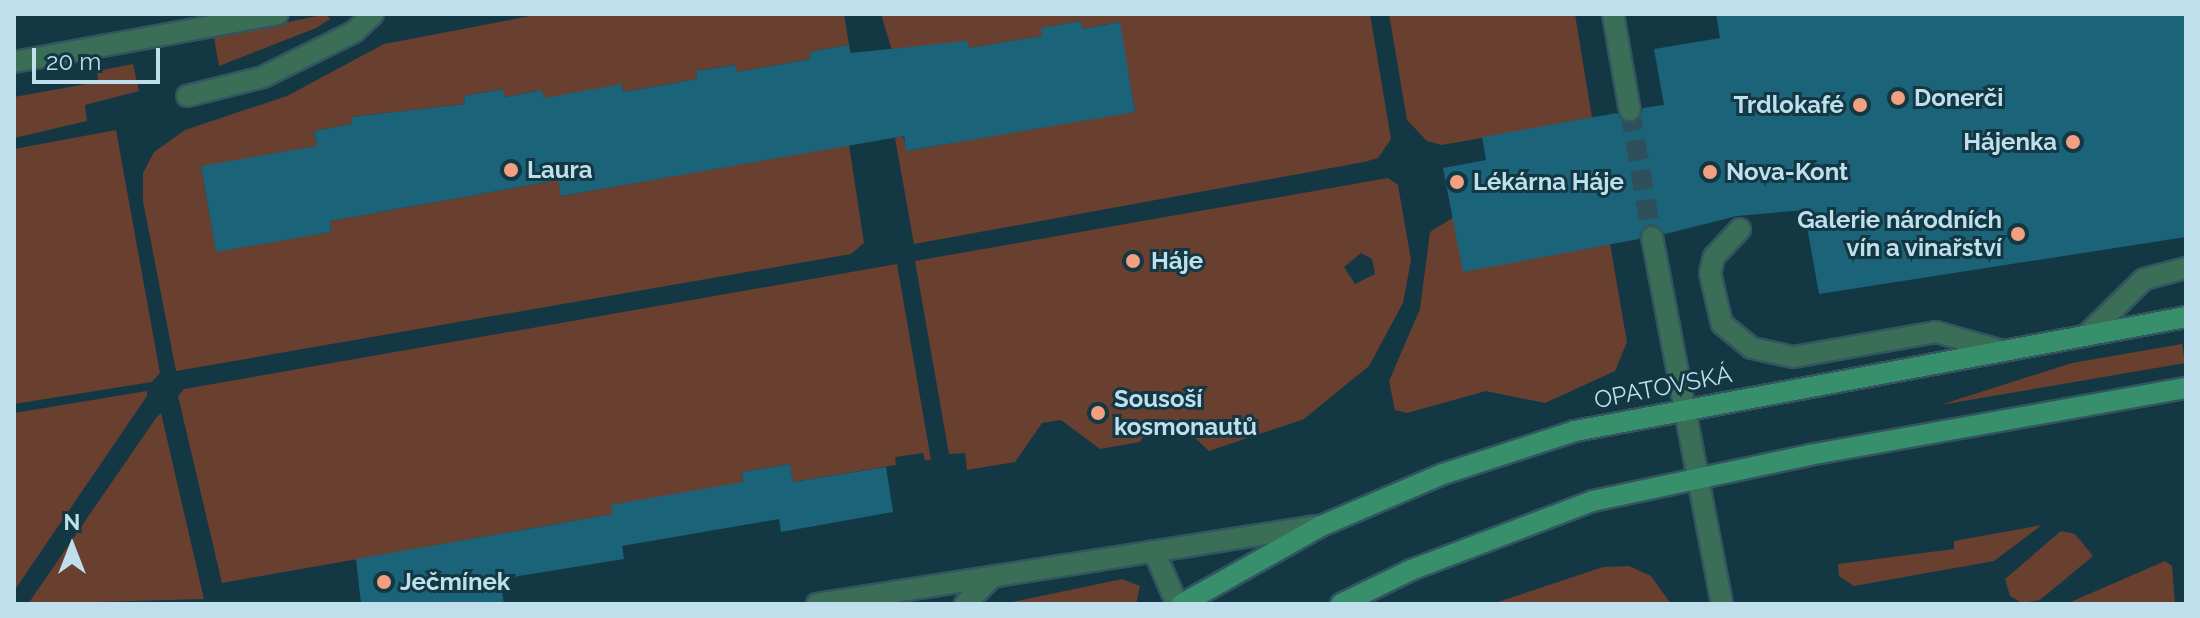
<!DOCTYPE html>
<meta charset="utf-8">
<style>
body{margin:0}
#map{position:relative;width:2200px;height:618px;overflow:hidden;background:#133743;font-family:Raleway,sans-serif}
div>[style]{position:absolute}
.green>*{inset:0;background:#694030}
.building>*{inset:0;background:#1b6379}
.street-tunnel>*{height:20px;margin-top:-10px;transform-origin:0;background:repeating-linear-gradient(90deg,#2d505c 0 20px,transparent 0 30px)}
.roads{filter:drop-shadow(2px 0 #325561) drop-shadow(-2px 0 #325561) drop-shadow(0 2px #325561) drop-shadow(0 -2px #325561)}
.lane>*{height:20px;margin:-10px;padding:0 10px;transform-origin:10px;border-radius:10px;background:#3b6e57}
.street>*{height:20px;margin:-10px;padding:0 10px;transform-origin:10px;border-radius:10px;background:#3b6e57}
.secondary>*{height:20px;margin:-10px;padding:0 10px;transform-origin:10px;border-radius:10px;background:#388f6b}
.dots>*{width:22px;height:22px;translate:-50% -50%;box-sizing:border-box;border:4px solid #133743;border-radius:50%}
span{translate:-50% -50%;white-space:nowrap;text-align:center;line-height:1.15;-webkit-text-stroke:6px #133743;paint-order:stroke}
.poi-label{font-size:24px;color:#bfdfec;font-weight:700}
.left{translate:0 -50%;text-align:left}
.right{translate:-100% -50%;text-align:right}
.street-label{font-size:24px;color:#bfdfec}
.frame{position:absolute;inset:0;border:16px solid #bfdfec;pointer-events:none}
.north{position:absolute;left:32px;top:506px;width:80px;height:80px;-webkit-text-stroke:6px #133743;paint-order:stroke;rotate:0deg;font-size:22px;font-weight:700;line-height:32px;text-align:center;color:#bfdfec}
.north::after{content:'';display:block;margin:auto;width:28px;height:36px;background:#bfdfec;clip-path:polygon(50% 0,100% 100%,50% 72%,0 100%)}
.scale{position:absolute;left:32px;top:48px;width:128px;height:36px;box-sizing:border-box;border:4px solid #bfdfec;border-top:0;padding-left:10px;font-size:24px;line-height:28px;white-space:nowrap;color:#bfdfec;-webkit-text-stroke:6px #133743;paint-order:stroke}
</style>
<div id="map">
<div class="green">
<div style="clip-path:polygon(326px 14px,330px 19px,316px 28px,219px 66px,214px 38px)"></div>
<div style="clip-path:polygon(541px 14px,844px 14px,849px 45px,810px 52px,811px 59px,737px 72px,735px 65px,696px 71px,697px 79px,623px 92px,622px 85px,545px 106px,542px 90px,504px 97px,502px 89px,464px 96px,465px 104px,351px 117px,352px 124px,314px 131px,317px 146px,201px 167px,216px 251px,331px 232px,330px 221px,558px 180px,562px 196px,849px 145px,864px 243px,851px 254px,176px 371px,143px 201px,143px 173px,154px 152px,185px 130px,287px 96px,384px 44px)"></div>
<div style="clip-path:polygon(881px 14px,1370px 14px,1391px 139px,1378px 158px,1364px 162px,914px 244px,895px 138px,903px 136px,907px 151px,1135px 111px,1119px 22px,1082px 29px,1080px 21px,1042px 28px,1042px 36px,969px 48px,967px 41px,894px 57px)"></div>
<div style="clip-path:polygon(1389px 14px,1575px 14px,1592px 118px,1442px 145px,1427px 141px,1407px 120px)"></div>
<div style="clip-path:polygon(133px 64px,139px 91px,85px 105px,87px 121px,14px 138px,14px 97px,98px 82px,97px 71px)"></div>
<div style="clip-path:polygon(116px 130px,160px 373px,152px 382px,14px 404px,14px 149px)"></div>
<div style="clip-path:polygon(evenodd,1388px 178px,1398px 185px,1411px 260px,1403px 303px,1369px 366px,1304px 419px,1209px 451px,1176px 420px,1150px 425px,1140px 442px,1100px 449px,1061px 420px,1042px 423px,1015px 462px,967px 470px,965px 453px,949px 454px,915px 261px,1388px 178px,1361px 253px,1372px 259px,1375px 274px,1355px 284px,1344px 267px,1361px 253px)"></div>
<div style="clip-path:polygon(1454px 217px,1463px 271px,1610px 244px,1627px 342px,1615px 371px,1545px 403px,1486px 391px,1407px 413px,1395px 410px,1389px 381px,1420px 309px,1430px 232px)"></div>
<div style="clip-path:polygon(897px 264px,931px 460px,925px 460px,923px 453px,895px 457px,896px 465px,793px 482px,790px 464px,742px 472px,743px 482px,613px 514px,222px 583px,178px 396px,184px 389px)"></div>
<div style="clip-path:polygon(2182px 344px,2185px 363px,1940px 405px,2072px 363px)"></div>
<div style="clip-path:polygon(147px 391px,147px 396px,14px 591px,14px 413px)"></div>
<div style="clip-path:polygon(161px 413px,204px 599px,28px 604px,156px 418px)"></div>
<div style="clip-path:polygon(2042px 525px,1994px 561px,1854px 586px,1839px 576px,1838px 564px,1954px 549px,1954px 541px)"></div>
<div style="clip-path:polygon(2061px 531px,2075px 534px,2093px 556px,2040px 600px,2022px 603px,2010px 596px,2005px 579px)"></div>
<div style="clip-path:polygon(2165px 561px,2172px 566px,2175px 604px,2066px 604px)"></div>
<div style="clip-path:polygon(1629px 566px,1651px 576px,1671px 604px,1492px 604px,1603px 567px)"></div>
<div style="clip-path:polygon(1122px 579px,1140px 586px,1136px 604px,1003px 604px)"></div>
</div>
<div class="building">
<div style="clip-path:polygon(1716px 14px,2186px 14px,2186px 237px,1819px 294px,1804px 210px,1737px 216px,1665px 234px,1650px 224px,1639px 239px,1463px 272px,1443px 168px,1486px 160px,1482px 137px,1617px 113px,1625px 123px,1638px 121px,1643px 108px,1664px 105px,1654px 49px,1720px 38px)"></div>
<div style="clip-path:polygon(1081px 21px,1082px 29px,1120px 22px,1135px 112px,906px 151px,904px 136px,561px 196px,558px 180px,330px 221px,331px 232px,216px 252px,201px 166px,317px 146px,314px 131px,352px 124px,351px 117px,465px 104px,464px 96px,503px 89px,504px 97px,542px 90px,544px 98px,622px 84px,623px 92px,697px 79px,696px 71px,736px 65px,737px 72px,811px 59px,809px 52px,849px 45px,851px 53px,967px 41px,969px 48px,1042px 36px,1041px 28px)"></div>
<div style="clip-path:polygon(790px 464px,793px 482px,886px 467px,893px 512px,781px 532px,779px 519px,622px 546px,624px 559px,500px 579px,504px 604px,361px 604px,356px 559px,613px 514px,611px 505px,743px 482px,742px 472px)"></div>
</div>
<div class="street-tunnel">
<div style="left:1630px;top:111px;width:128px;rotate:80.1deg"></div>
</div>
<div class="roads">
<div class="lane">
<div style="left:14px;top:62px;width:268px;rotate:-10.3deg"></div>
<div style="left:1740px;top:229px;width:38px;rotate:133deg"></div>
<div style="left:1714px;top:257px;width:16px;rotate:104deg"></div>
<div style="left:1710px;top:273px;width:52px;rotate:76.8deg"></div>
<div style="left:1722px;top:324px;width:38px;rotate:39deg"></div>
<div style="left:1752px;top:348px;width:42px;rotate:12.4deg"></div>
<div style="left:1793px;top:357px;width:145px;rotate:-9.9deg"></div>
<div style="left:1936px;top:332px;width:66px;rotate:15.9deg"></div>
<div style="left:2088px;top:334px;width:78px;rotate:-44.5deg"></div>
<div style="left:2144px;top:279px;width:43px;rotate:-14.7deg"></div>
<div style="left:1154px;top:551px;width:58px;rotate:66.5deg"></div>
<div style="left:817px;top:604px;width:506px;rotate:-8.87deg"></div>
<div style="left:965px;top:604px;width:37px;rotate:-45deg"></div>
</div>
<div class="street">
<div style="left:1613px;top:14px;width:98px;rotate:80.1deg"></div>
<div style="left:187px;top:96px;width:78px;rotate:-14deg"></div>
<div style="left:263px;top:77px;width:102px;rotate:-26.3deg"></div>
<div style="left:354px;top:32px;width:26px;rotate:-43deg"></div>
<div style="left:1652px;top:237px;width:374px;rotate:79.2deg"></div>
</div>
<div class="secondary">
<div style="left:1182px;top:604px;width:159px;rotate:-29.3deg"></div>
<div style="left:1321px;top:526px;width:133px;rotate:-23.1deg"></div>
<div style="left:1443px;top:474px;width:139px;rotate:-18deg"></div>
<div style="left:1575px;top:431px;width:622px;rotate:-10.57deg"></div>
<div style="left:1341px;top:604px;width:78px;rotate:-25.9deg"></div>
<div style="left:1411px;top:570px;width:195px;rotate:-20.8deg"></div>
<div style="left:1593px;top:501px;width:221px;rotate:-12deg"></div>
<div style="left:1809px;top:455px;width:383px;rotate:-10.1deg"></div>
</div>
</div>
<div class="dots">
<div style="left:1898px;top:98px;background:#f2a07f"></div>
<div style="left:1860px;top:105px;background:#f2a07f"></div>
<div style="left:2073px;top:142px;background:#f2a07f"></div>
<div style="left:511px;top:170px;background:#f2a07f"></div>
<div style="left:1710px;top:172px;background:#f2a07f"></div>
<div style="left:1457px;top:182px;background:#f2a07f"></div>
<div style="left:2018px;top:234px;background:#f2a07f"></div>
<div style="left:1133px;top:261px;background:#f2a07f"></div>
<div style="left:1098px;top:413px;background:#f2a07f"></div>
<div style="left:384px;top:582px;background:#f2a07f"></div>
</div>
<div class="poi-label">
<span class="left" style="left:1914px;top:98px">Donerči</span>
<span class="right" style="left:1844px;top:105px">Trdlokafé</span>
<span class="right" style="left:2057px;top:142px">Hájenka</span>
<span class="left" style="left:527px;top:170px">Laura</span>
<span class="left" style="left:1726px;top:172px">Nova-Kont</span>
<span class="left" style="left:1473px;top:182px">Lékárna Háje</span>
<span class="right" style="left:2002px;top:234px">Galerie národních<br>vín a vinařství</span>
<span class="left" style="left:1151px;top:261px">Háje</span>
<span class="left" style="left:1114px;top:413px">Sousoší<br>kosmonautů</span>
<span class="left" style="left:400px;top:582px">Ječmínek</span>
</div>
<div class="street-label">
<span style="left:1663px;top:387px;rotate:-11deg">OPATOVSKÁ</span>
</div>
<div class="frame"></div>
<div class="north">N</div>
<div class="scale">20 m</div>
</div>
